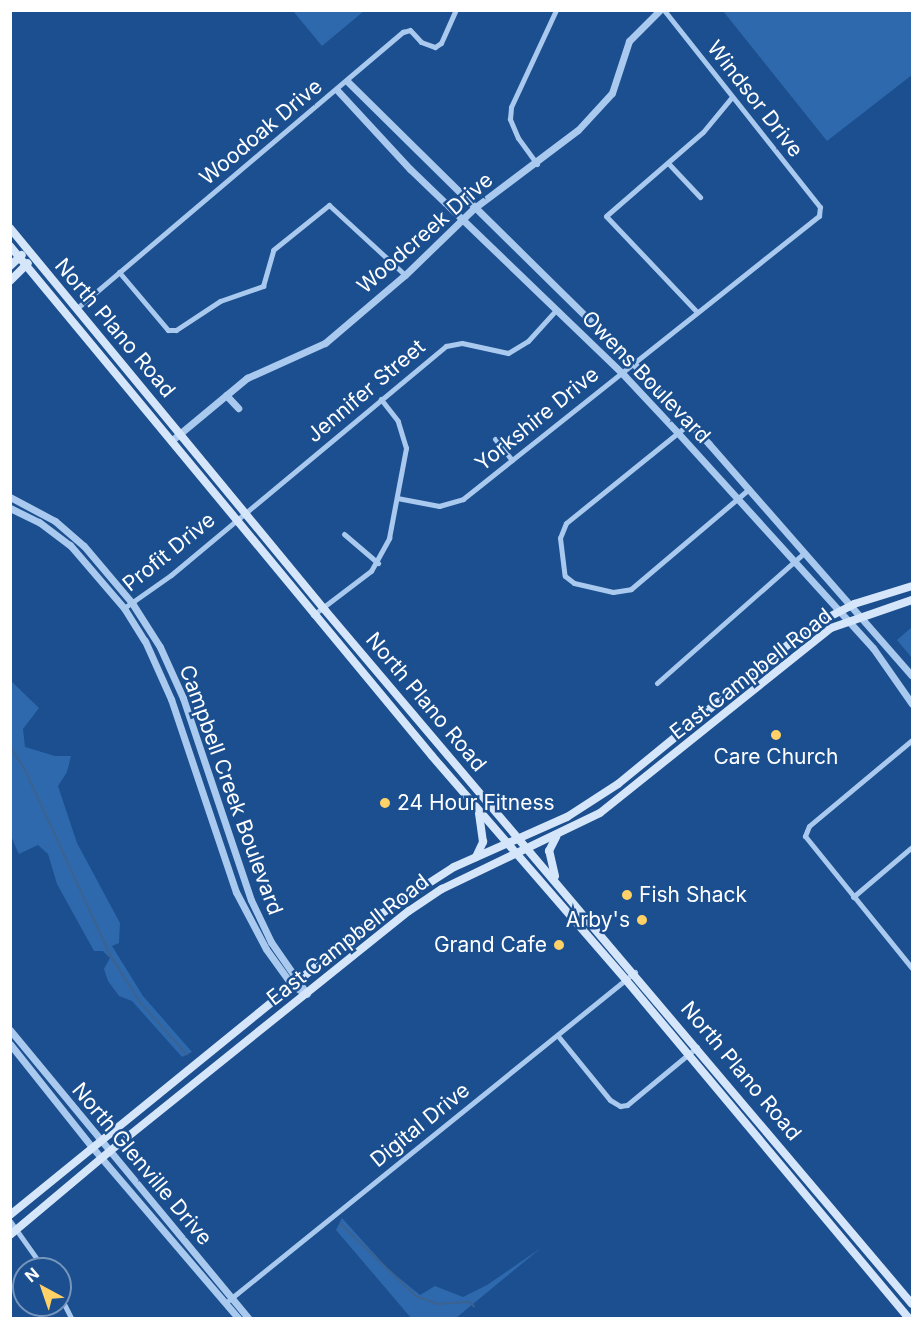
<!DOCTYPE html>
<style>
body{margin:0}
#map{position:relative;width:923px;height:1329px;overflow:hidden;background:#1b4f8f;font-family:Inter,sans-serif}
div>[style]{position:absolute}
.green>*{inset:0;background:#2e69ad}
.stream>*{height:1.5px;margin:-0.75px;padding:0 0.75px;transform-origin:0.75px;border-radius:0.75px;background:#3c6290}
.minor>*{height:5px;margin:-2.5px;padding:0 2.5px;transform-origin:2.5px;border-radius:2.5px;background:#a9c9ee}
.tertiary>*{height:7px;margin:-3.5px;padding:0 3.5px;transform-origin:3.5px;border-radius:3.5px;background:#a9c9ee}
.secondary>*{height:8px;margin:-4px;padding:0 4px;transform-origin:4px;border-radius:4px;background:#d6e6fa}
.dots>*{width:16px;height:16px;translate:-50% -50%;box-sizing:border-box;border:3px solid #1b4f8f;border-radius:50%}
span{translate:-50% -50%;white-space:nowrap;text-align:center;line-height:1.15;-webkit-text-stroke:5px #1b4f8f;paint-order:stroke}
.street-label{font-size:21px;color:#fff}
.poi-label{font-size:21px;color:#fff}
.left{translate:0 -50%;text-align:left}
.right{translate:-100% -50%;text-align:right}
.frame{position:absolute;inset:0;border:12px solid #fff;pointer-events:none}
.north{position:absolute;left:12px;top:1257px;width:60px;height:60px;box-sizing:border-box;background:#1b4f8f;border:2px solid #7695bc;border-radius:50%;rotate:320deg;font-size:16px;font-weight:700;line-height:24px;text-align:center;color:#fff}
.north::after{content:'';display:block;margin:auto;width:21px;height:27px;background:#ffd166;clip-path:polygon(50% 0,100% 100%,50% 72%,0 100%)}
</style>
<div id="map">
<div class="green">
<div style="clip-path:polygon(293px 11px,364px 11px,322px 46px)"></div>
<div style="clip-path:polygon(723px 11px,912px 11px,912px 75px,827px 141px)"></div>
<div style="clip-path:polygon(912px 627px,912px 658px,897px 640px)"></div>
<div style="clip-path:polygon(11px 681px,39px 708px,23px 729px,25px 747px,55px 756px,71px 756px,67px 772px,58px 786px,77px 843px,120px 923px,119px 943px,112px 946px,143px 996px,192px 1052px,182px 1057px,132px 1001px,119px 996px,108px 981px,104px 969px,110px 958px,103px 951px,94px 951px,57px 884px,48px 854px,38px 845px,19px 854px,16px 848px,10px 833px)"></div>
<div style="clip-path:polygon(342px 1218px,388px 1269px,420px 1295px,435px 1286px,463px 1297px,487px 1285px,541px 1248px,456px 1318px,411px 1318px,336px 1230px)"></div>
</div>
<div class="stream">
<div style="left:10px;top:746px;width:27px;rotate:57deg"></div>
<div style="left:25px;top:769px;width:206px;rotate:65.3deg"></div>
<div style="left:111px;top:956px;width:56px;rotate:57.4deg"></div>
<div style="left:141px;top:1003px;width:69px;rotate:48deg"></div>
<div style="left:341px;top:1224px;width:104px;rotate:43.8deg"></div>
<div style="left:416px;top:1296px;width:23px;rotate:20deg"></div>
<div style="left:438px;top:1304px;width:32px;rotate:-4deg"></div>
<div style="left:470px;top:1302px;width:6px;rotate:45deg"></div>
</div>
<div class="minor">
<div style="left:668px;top:163px;width:47px;rotate:46.7deg"></div>
<div style="left:537px;top:164px;width:32px;rotate:-126deg"></div>
<div style="left:518px;top:138px;width:21px;rotate:-113deg"></div>
<div style="left:510px;top:119px;width:12px;rotate:-85deg"></div>
<div style="left:511px;top:107px;width:107px;rotate:-65.1deg"></div>
<div style="left:119px;top:272px;width:76px;rotate:49.8deg"></div>
<div style="left:168px;top:330px;width:8px"></div>
<div style="left:176px;top:330px;width:53px;rotate:-33.4deg"></div>
<div style="left:220px;top:301px;width:46px;rotate:-19.2deg"></div>
<div style="left:263px;top:286px;width:37px;rotate:-74deg"></div>
<div style="left:273px;top:250px;width:72px;rotate:-38.8deg"></div>
<div style="left:329px;top:205px;width:103px;rotate:42.6deg"></div>
<div style="left:76px;top:309px;width:429px;rotate:-40.3deg"></div>
<div style="left:403px;top:32px;width:7px;rotate:-16deg"></div>
<div style="left:410px;top:30px;width:16px;rotate:47deg"></div>
<div style="left:421px;top:42px;width:15px;rotate:20deg"></div>
<div style="left:435px;top:47px;width:7px;rotate:-34deg"></div>
<div style="left:441px;top:43px;width:36px;rotate:-66deg"></div>
<div style="left:697px;top:312px;width:132px;rotate:-133.5deg"></div>
<div style="left:606px;top:216px;width:128px;rotate:-40.9deg"></div>
<div style="left:703px;top:132px;width:44px;rotate:-50.5deg"></div>
<div style="left:690px;top:423px;width:159px;rotate:141.1deg"></div>
<div style="left:566px;top:523px;width:16px;rotate:112deg"></div>
<div style="left:560px;top:538px;width:38px;rotate:83deg"></div>
<div style="left:565px;top:576px;width:11px;rotate:38deg"></div>
<div style="left:574px;top:583px;width:40px;rotate:13deg"></div>
<div style="left:613px;top:592px;width:18px;rotate:-9deg"></div>
<div style="left:631px;top:589px;width:155px;rotate:-40.3deg"></div>
<div style="left:495px;top:439px;width:27px;rotate:51deg"></div>
<div style="left:397px;top:498px;width:43px;rotate:10.8deg"></div>
<div style="left:439px;top:506px;width:25px;rotate:-16deg"></div>
<div style="left:463px;top:499px;width:455px;rotate:-38.5deg"></div>
<div style="left:819px;top:216px;width:9px;rotate:-84deg"></div>
<div style="left:820px;top:207px;width:251px;rotate:-128.4deg"></div>
<div style="left:344px;top:534px;width:45px;rotate:40.5deg"></div>
<div style="left:124px;top:608px;width:57px;rotate:-35.1deg"></div>
<div style="left:171px;top:575px;width:358px;rotate:-39.8deg"></div>
<div style="left:446px;top:346px;width:16px;rotate:-11deg"></div>
<div style="left:462px;top:343px;width:47px;rotate:12.3deg"></div>
<div style="left:508px;top:353px;width:23px;rotate:-31deg"></div>
<div style="left:528px;top:341px;width:42px;rotate:-47.9deg"></div>
<div style="left:313px;top:615px;width:73px;rotate:-37.2deg"></div>
<div style="left:371px;top:571px;width:38px;rotate:-61deg"></div>
<div style="left:389px;top:538px;width:92px;rotate:-79.3deg"></div>
<div style="left:406px;top:448px;width:28px;rotate:-107deg"></div>
<div style="left:398px;top:421px;width:28px;rotate:-128deg"></div>
<div style="left:657px;top:683px;width:196px;rotate:-41.5deg"></div>
<div style="left:912px;top:740px;width:134px;rotate:140.1deg"></div>
<div style="left:809px;top:826px;width:11px;rotate:112deg"></div>
<div style="left:805px;top:836px;width:170px;rotate:51deg"></div>
<div style="left:853px;top:897px;width:77px;rotate:-40.3deg"></div>
<div style="left:558px;top:1036px;width:82px;rotate:50.9deg"></div>
<div style="left:610px;top:1100px;width:12px;rotate:31deg"></div>
<div style="left:620px;top:1106px;width:7px;rotate:-8deg"></div>
<div style="left:627px;top:1105px;width:91px;rotate:-39.6deg"></div>
<div style="left:10px;top:1221px;width:59px;rotate:54.7deg"></div>
<div style="left:60px;top:1296px;width:25px;rotate:63deg"></div>
<div style="left:229px;top:1300px;width:522px;rotate:-38.93deg"></div>
</div>
<div class="tertiary">
<div style="left:348px;top:82px;width:400px;rotate:44.6deg"></div>
<div style="left:633px;top:363px;width:111px;rotate:46.8deg"></div>
<div style="left:709px;top:444px;width:308px;rotate:48.8deg"></div>
<div style="left:337px;top:90px;width:108px;rotate:47.3deg"></div>
<div style="left:410px;top:169px;width:293px;rotate:43.9deg"></div>
<div style="left:621px;top:372px;width:83px;rotate:46.9deg"></div>
<div style="left:678px;top:433px;width:290px;rotate:47.8deg"></div>
<div style="left:873px;top:648px;width:68px;rotate:55.1deg"></div>
<div style="left:226px;top:395px;width:18px;rotate:47deg"></div>
<div style="left:171px;top:441px;width:99px;rotate:-39.7deg"></div>
<div style="left:247px;top:378px;width:85px;rotate:-24.2deg"></div>
<div style="left:325px;top:343px;width:105px;rotate:-40.4deg"></div>
<div style="left:405px;top:275px;width:95px;rotate:-44.1deg"></div>
<div style="left:473px;top:209px;width:131px;rotate:-37deg"></div>
<div style="left:578px;top:130px;width:50px;rotate:-47.4deg"></div>
<div style="left:612px;top:93px;width:55px;rotate:-71.9deg"></div>
<div style="left:629px;top:41px;width:44px;rotate:-45deg"></div>
<div style="left:10px;top:497px;width:51px;rotate:28.1deg"></div>
<div style="left:55px;top:521px;width:38px;rotate:41deg"></div>
<div style="left:84px;top:546px;width:75px;rotate:49.9deg"></div>
<div style="left:132px;top:603px;width:52px;rotate:57.5deg"></div>
<div style="left:160px;top:647px;width:56px;rotate:65.7deg"></div>
<div style="left:183px;top:698px;width:213px;rotate:71.4deg"></div>
<div style="left:251px;top:900px;width:47px;rotate:64.5deg"></div>
<div style="left:271px;top:942px;width:63px;rotate:55.3deg"></div>
<div style="left:10px;top:508px;width:32px;rotate:26deg"></div>
<div style="left:39px;top:522px;width:39px;rotate:37deg"></div>
<div style="left:70px;top:545px;width:83px;rotate:49.4deg"></div>
<div style="left:124px;top:608px;width:39px;rotate:58deg"></div>
<div style="left:145px;top:641px;width:64px;rotate:65.9deg"></div>
<div style="left:171px;top:699px;width:204px;rotate:71.4deg"></div>
<div style="left:236px;top:892px;width:64px;rotate:62.2deg"></div>
<div style="left:266px;top:949px;width:44px;rotate:54.2deg"></div>
<div style="left:292px;top:985px;width:15px;rotate:32deg"></div>
<div style="left:10px;top:1030px;width:374px;rotate:50.4deg"></div>
<div style="left:10px;top:1044px;width:132px;rotate:51.5deg"></div>
<div style="left:92px;top:1147px;width:225px;rotate:49.5deg"></div>
</div>
<div class="secondary">
<div style="left:10px;top:228px;width:494px;rotate:50.5deg"></div>
<div style="left:324px;top:609px;width:910px;rotate:49.77deg"></div>
<div style="left:10px;top:246px;width:662px;rotate:50.39deg"></div>
<div style="left:432px;top:756px;width:296px;rotate:49.1deg"></div>
<div style="left:626px;top:980px;width:441px;rotate:50.1deg"></div>
<div style="left:10px;top:266px;width:16px;rotate:-43deg"></div>
<div style="left:10px;top:281px;width:25px;rotate:-45deg"></div>
<div style="left:476px;top:857px;width:17px;rotate:-65deg"></div>
<div style="left:483px;top:842px;width:30px;rotate:-98deg"></div>
<div style="left:555px;top:876px;width:26px;rotate:-103deg"></div>
<div style="left:549px;top:851px;width:16px;rotate:-63deg"></div>
<div style="left:10px;top:1215px;width:478px;rotate:-39.1deg"></div>
<div style="left:381px;top:914px;width:87px;rotate:-32.8deg"></div>
<div style="left:454px;top:867px;width:124px;rotate:-23.9deg"></div>
<div style="left:567px;top:817px;width:61px;rotate:-32.9deg"></div>
<div style="left:618px;top:784px;width:229px;rotate:-39.3deg"></div>
<div style="left:795px;top:639px;width:36px;rotate:-34deg"></div>
<div style="left:825px;top:619px;width:33px;rotate:-27deg"></div>
<div style="left:854px;top:604px;width:61px;rotate:-17.2deg"></div>
<div style="left:10px;top:1235px;width:131px;rotate:-40deg"></div>
<div style="left:110px;top:1151px;width:383px;rotate:-38.8deg"></div>
<div style="left:409px;top:911px;width:40px;rotate:-34deg"></div>
<div style="left:442px;top:889px;width:175px;rotate:-25.7deg"></div>
<div style="left:600px;top:813px;width:296px;rotate:-38.7deg"></div>
<div style="left:831px;top:628px;width:86px;rotate:-19.1deg"></div>
</div>
<div class="dots">
<div style="left:776px;top:735px;background:#ffd166"></div>
<div style="left:385px;top:803px;background:#ffd166"></div>
<div style="left:627px;top:895px;background:#ffd166"></div>
<div style="left:642px;top:920px;background:#ffd166"></div>
<div style="left:559px;top:945px;background:#ffd166"></div>
</div>
<div class="street-label">
<span style="left:755px;top:99px;rotate:52deg">Windsor Drive</span>
<span style="left:261px;top:132px;rotate:-40deg">Woodoak Drive</span>
<span style="left:425px;top:233px;rotate:-41deg">Woodcreek Drive</span>
<span style="left:115px;top:328px;rotate:50deg">North Plano Road</span>
<span style="left:646px;top:377px;rotate:46deg">Owens Boulevard</span>
<span style="left:366px;top:391px;rotate:-40deg">Jennifer Street</span>
<span style="left:537px;top:419px;rotate:-39deg">Yorkshire Drive</span>
<span style="left:169px;top:552px;rotate:-39deg">Profit Drive</span>
<span style="left:751px;top:674px;rotate:-38deg">East Campbell Road</span>
<span style="left:426px;top:702px;rotate:50deg">North Plano Road</span>
<span style="left:231px;top:790px;rotate:70deg">Campbell Creek Boulevard</span>
<span style="left:348px;top:940px;rotate:-38deg">East Campbell Road</span>
<span style="left:741px;top:1071px;rotate:50deg">North Plano Road</span>
<span style="left:420px;top:1125px;rotate:-39deg">Digital Drive</span>
<span style="left:142px;top:1164px;rotate:50deg">North Glenville Drive</span>
</div>
<div class="poi-label">
<span style="left:776px;top:757px">Care Church</span>
<span class="left" style="left:397px;top:803px">24 Hour Fitness</span>
<span class="left" style="left:639px;top:895px">Fish Shack</span>
<span class="right" style="left:630px;top:920px">Arby's</span>
<span class="right" style="left:547px;top:945px">Grand Cafe</span>
</div>
<div class="frame"></div>
<div class="north">N</div>
</div>
